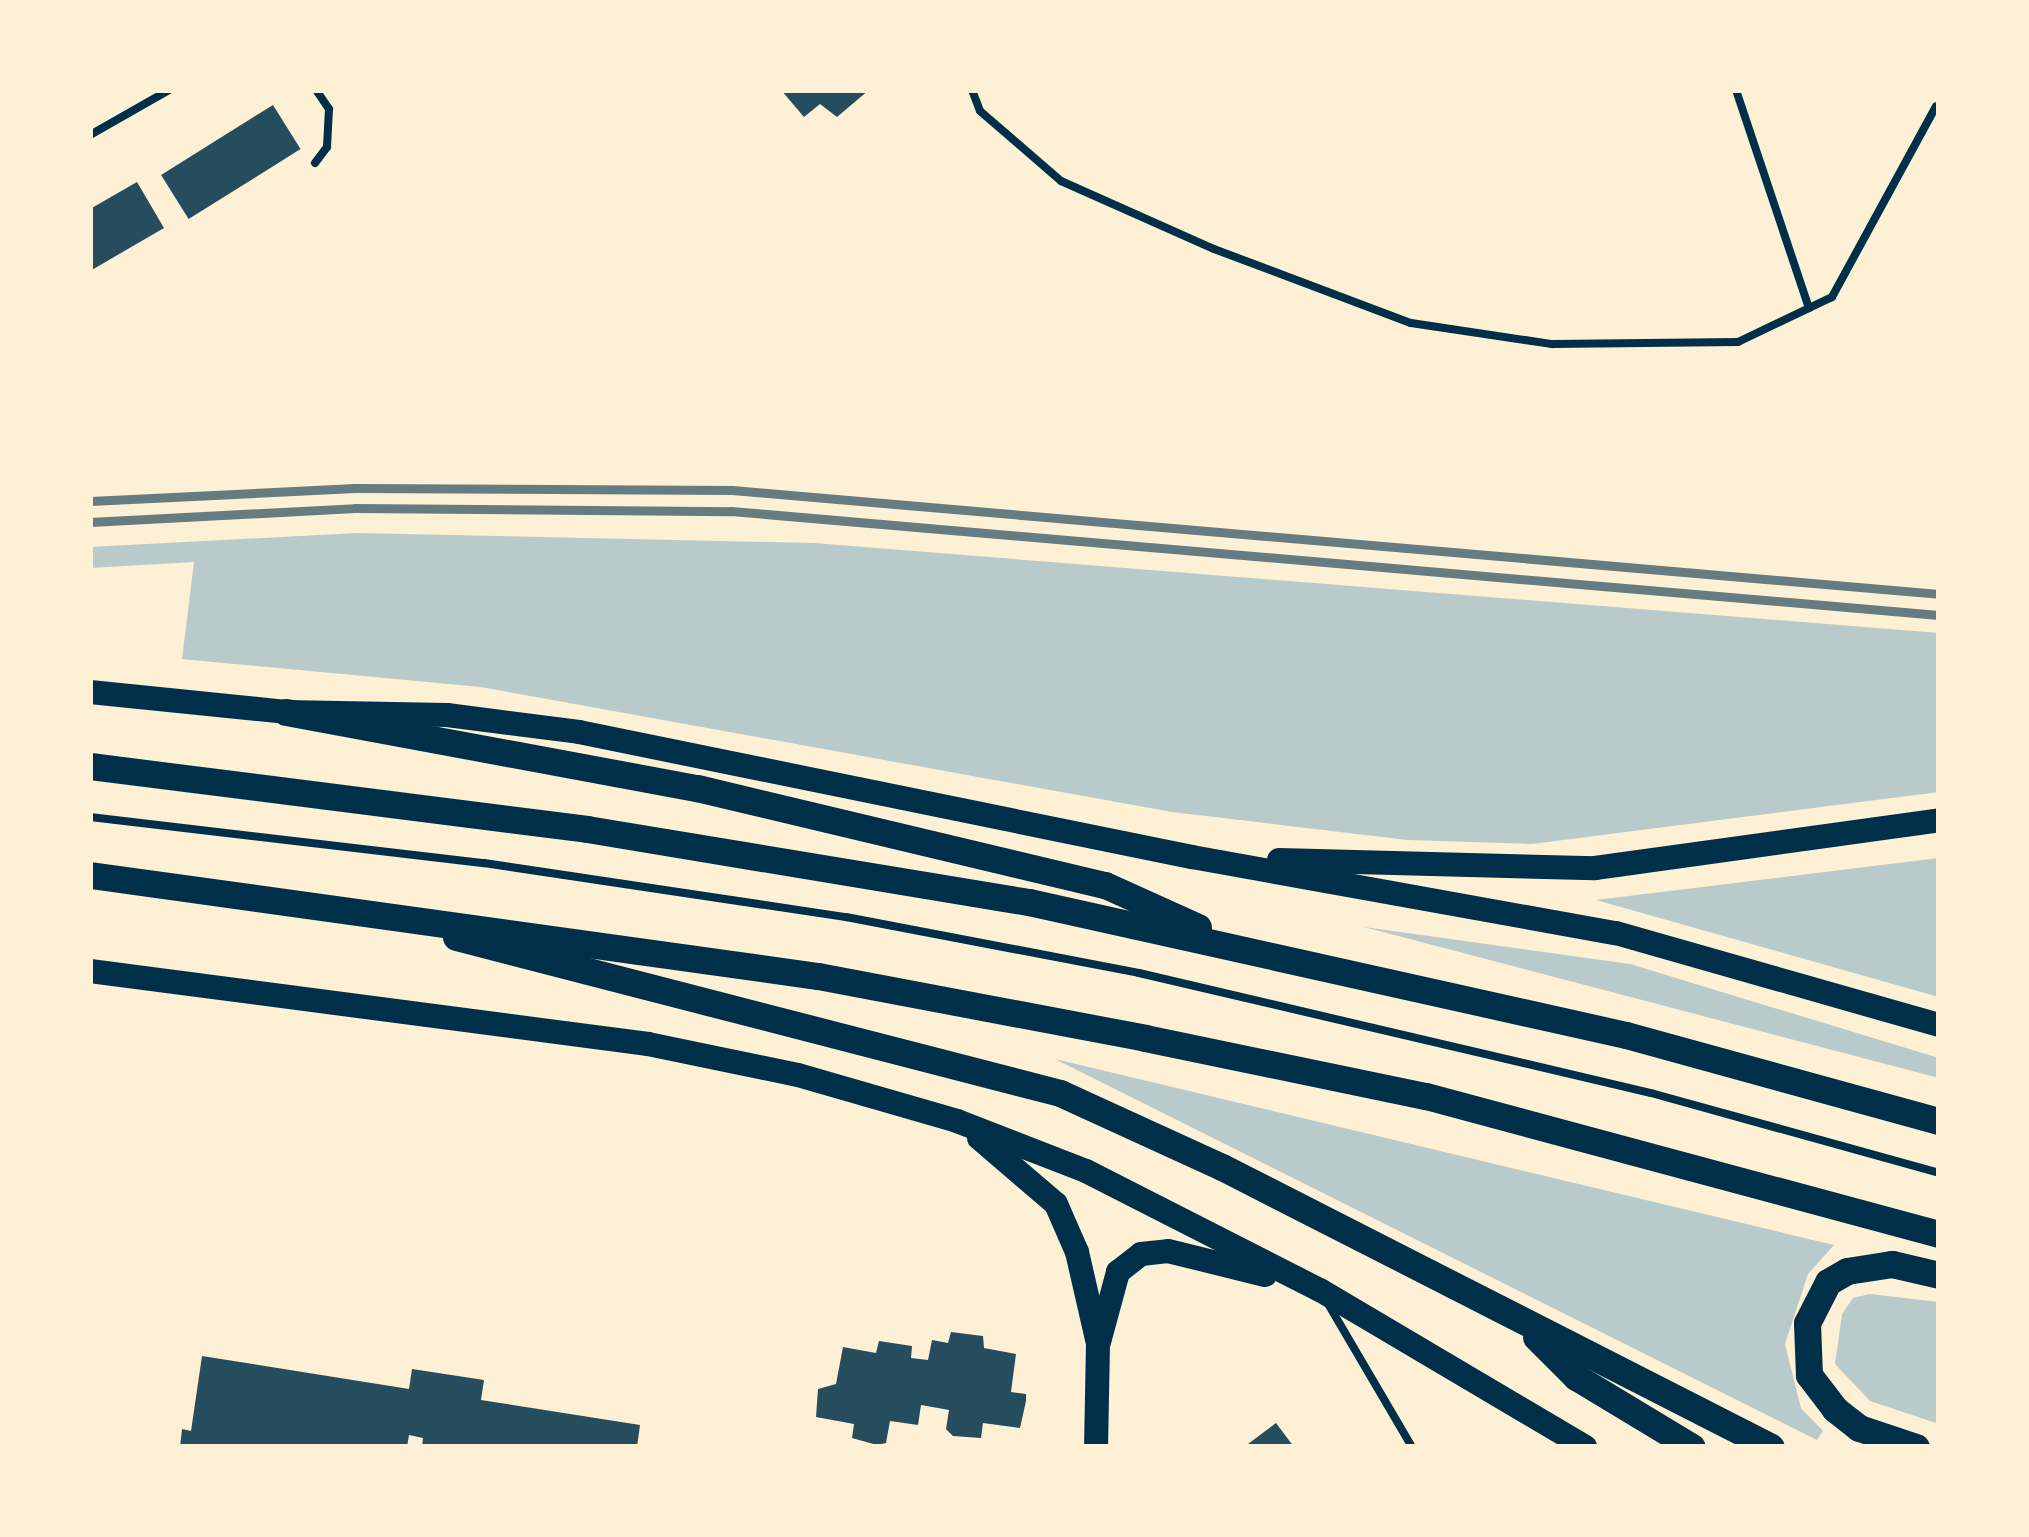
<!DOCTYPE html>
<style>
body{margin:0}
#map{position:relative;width:2029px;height:1537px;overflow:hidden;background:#fdf0d5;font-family:"IBM Plex Sans",sans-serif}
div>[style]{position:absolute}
.green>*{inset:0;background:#b9caca}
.building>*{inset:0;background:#264d5e;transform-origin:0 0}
.service>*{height:8px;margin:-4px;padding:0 4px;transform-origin:4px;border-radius:4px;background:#003049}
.primary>*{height:24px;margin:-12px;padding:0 12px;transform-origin:12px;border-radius:12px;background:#003049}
.trunk>*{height:27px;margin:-13.5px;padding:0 13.5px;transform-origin:13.5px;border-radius:13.5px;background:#003049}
.rail>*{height:9px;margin:-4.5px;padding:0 4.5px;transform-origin:4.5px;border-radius:4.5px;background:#657d81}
span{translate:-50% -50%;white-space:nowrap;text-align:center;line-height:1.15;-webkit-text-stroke:10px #fdf0d5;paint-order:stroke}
.frame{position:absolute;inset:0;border:93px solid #fdf0d5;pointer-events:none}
</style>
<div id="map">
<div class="green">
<div style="clip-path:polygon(357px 533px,814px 543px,1939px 633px,1939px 792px,1532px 844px,1408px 840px,1172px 812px,481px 687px,182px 659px,194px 562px,90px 568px,90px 547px)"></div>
<div style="clip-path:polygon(1939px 858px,1939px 997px,1596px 900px)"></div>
<div style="clip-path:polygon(1364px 927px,1630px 964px,1939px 1058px,1939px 1078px)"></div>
<div style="clip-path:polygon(1055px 1059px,1834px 1245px,1808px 1274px,1785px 1344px,1801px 1408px,1823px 1431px,1817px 1440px)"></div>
<div style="clip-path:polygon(1870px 1294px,1939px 1302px,1939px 1424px,1870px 1401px,1835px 1364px,1842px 1314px,1853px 1298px)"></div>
</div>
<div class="building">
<div style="clip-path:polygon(781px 90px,869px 90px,837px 117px,820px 104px,804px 117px)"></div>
<div style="left:273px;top:105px;width:52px;height:132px;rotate:58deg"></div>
<div style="clip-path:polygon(137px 182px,164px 228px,90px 271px,90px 209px)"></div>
<div style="clip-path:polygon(951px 1332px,983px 1336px,984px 1348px,1016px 1354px,1011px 1392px,1026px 1394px,1026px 1401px,1020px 1428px,983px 1423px,981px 1438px,953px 1436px,946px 1429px,949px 1410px,921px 1405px,918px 1425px,890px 1421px,886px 1443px,877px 1445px,852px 1438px,854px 1424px,816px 1417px,818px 1389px,836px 1384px,843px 1347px,876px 1353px,879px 1341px,912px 1346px,911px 1358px,928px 1360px,932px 1340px,948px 1343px)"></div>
<div style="clip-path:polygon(202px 1356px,409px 1389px,412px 1369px,484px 1380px,481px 1400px,640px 1425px,637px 1447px,422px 1447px,423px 1438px,409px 1435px,407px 1447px,180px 1447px,182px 1429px,191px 1431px)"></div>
<div style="clip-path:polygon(1276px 1423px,1294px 1447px,1244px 1447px)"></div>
</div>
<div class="service">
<div style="left:972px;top:90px;width:22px;rotate:69deg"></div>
<div style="left:980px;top:111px;width:107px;rotate:40.8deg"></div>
<div style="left:1061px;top:181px;width:167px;rotate:24deg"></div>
<div style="left:1214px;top:249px;width:210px;rotate:20.6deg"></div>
<div style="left:1411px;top:323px;width:143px;rotate:8.5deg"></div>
<div style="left:1552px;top:344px;width:186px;rotate:-0.6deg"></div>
<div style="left:1738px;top:342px;width:104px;rotate:-25.6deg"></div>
<div style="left:1832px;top:297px;width:217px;rotate:-61.4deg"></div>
<div style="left:1736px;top:90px;width:230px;rotate:71.5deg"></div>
<div style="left:90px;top:135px;width:91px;rotate:-29.7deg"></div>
<div style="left:315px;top:163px;width:20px;rotate:-53deg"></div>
<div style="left:327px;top:147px;width:38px;rotate:-87deg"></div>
<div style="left:329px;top:109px;width:23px;rotate:-124deg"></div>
<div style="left:90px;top:817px;width:397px;rotate:6.7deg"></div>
<div style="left:484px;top:863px;width:366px;rotate:8.5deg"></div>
<div style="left:846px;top:917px;width:298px;rotate:10.8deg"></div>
<div style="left:1139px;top:973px;width:526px;rotate:13.19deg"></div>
<div style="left:1651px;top:1093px;width:299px;rotate:15.5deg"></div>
<div style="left:1327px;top:1302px;width:168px;rotate:59.6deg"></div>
</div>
<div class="primary">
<div style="left:90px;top:692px;width:197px;rotate:5.8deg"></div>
<div style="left:286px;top:712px;width:161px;rotate:1.1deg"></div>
<div style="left:447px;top:715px;width:133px;rotate:7.3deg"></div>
<div style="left:579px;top:732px;width:626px;rotate:11.53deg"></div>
<div style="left:1192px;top:857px;width:431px;rotate:10.2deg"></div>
<div style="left:1616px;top:933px;width:336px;rotate:15.9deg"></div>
<div style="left:1279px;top:860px;width:316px;rotate:1.5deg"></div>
<div style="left:1595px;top:868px;width:347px;rotate:-7.9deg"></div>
<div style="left:90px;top:971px;width:563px;rotate:7.45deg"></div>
<div style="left:648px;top:1044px;width:153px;rotate:11.7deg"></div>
<div style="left:798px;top:1075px;width:166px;rotate:16.1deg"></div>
<div style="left:957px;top:1121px;width:138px;rotate:21.2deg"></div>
<div style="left:1086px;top:1171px;width:263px;rotate:27deg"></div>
<div style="left:1320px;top:1290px;width:308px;rotate:30.6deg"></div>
<div style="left:979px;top:1138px;width:101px;rotate:40.6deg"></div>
<div style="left:1056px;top:1204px;width:52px;rotate:66.4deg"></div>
<div style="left:1077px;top:1252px;width:94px;rotate:77.1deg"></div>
<div style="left:1098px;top:1344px;width:103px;rotate:91.1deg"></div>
<div style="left:1099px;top:1342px;width:73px;rotate:-74.8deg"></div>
<div style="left:1118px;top:1272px;width:29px;rotate:-38deg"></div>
<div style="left:1141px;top:1254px;width:27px;rotate:-6deg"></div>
<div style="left:1168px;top:1251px;width:100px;rotate:13.9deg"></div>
</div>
<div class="trunk">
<div style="left:286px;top:712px;width:418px;rotate:10.5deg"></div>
<div style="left:697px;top:788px;width:419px;rotate:13.4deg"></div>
<div style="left:1105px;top:885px;width:102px;rotate:24.3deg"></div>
<div style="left:90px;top:766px;width:501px;rotate:7.22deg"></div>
<div style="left:587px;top:829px;width:448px;rotate:9.4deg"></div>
<div style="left:1029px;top:902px;width:612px;rotate:12.56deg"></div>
<div style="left:1626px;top:1035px;width:325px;rotate:15.4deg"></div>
<div style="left:90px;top:875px;width:735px;rotate:7.9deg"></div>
<div style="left:818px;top:976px;width:333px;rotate:10.7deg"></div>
<div style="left:1145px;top:1038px;width:287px;rotate:11.7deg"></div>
<div style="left:1426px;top:1096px;width:531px;rotate:15.06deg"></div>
<div style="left:456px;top:937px;width:624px;rotate:14.48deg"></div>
<div style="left:1060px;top:1093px;width:178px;rotate:24.6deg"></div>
<div style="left:1222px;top:1167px;width:616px;rotate:27.02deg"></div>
<div style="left:1536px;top:1337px;width:57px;rotate:45deg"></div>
<div style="left:1576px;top:1377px;width:135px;rotate:31.1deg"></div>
<div style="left:1916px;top:1447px;width:60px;rotate:-161.6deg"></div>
<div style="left:1859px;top:1428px;width:31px;rotate:-142deg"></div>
<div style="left:1835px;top:1409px;width:43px;rotate:-127.4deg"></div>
<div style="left:1809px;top:1375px;width:52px;rotate:-92.2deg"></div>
<div style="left:1807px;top:1323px;width:46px;rotate:-62.9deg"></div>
<div style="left:1828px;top:1282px;width:22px;rotate:-30deg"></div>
<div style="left:1847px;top:1271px;width:46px;rotate:-8.8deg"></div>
<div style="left:1892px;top:1264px;width:48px;rotate:13.2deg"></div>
</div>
<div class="rail">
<div style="left:90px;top:501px;width:265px;rotate:-2.8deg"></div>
<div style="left:355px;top:488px;width:377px;rotate:0.3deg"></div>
<div style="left:732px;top:490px;width:1211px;rotate:4.92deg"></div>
<div style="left:90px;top:522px;width:265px;rotate:-3deg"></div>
<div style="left:355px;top:508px;width:376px;rotate:0.5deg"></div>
<div style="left:731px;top:511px;width:1212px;rotate:4.92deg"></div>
</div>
<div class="frame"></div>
</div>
